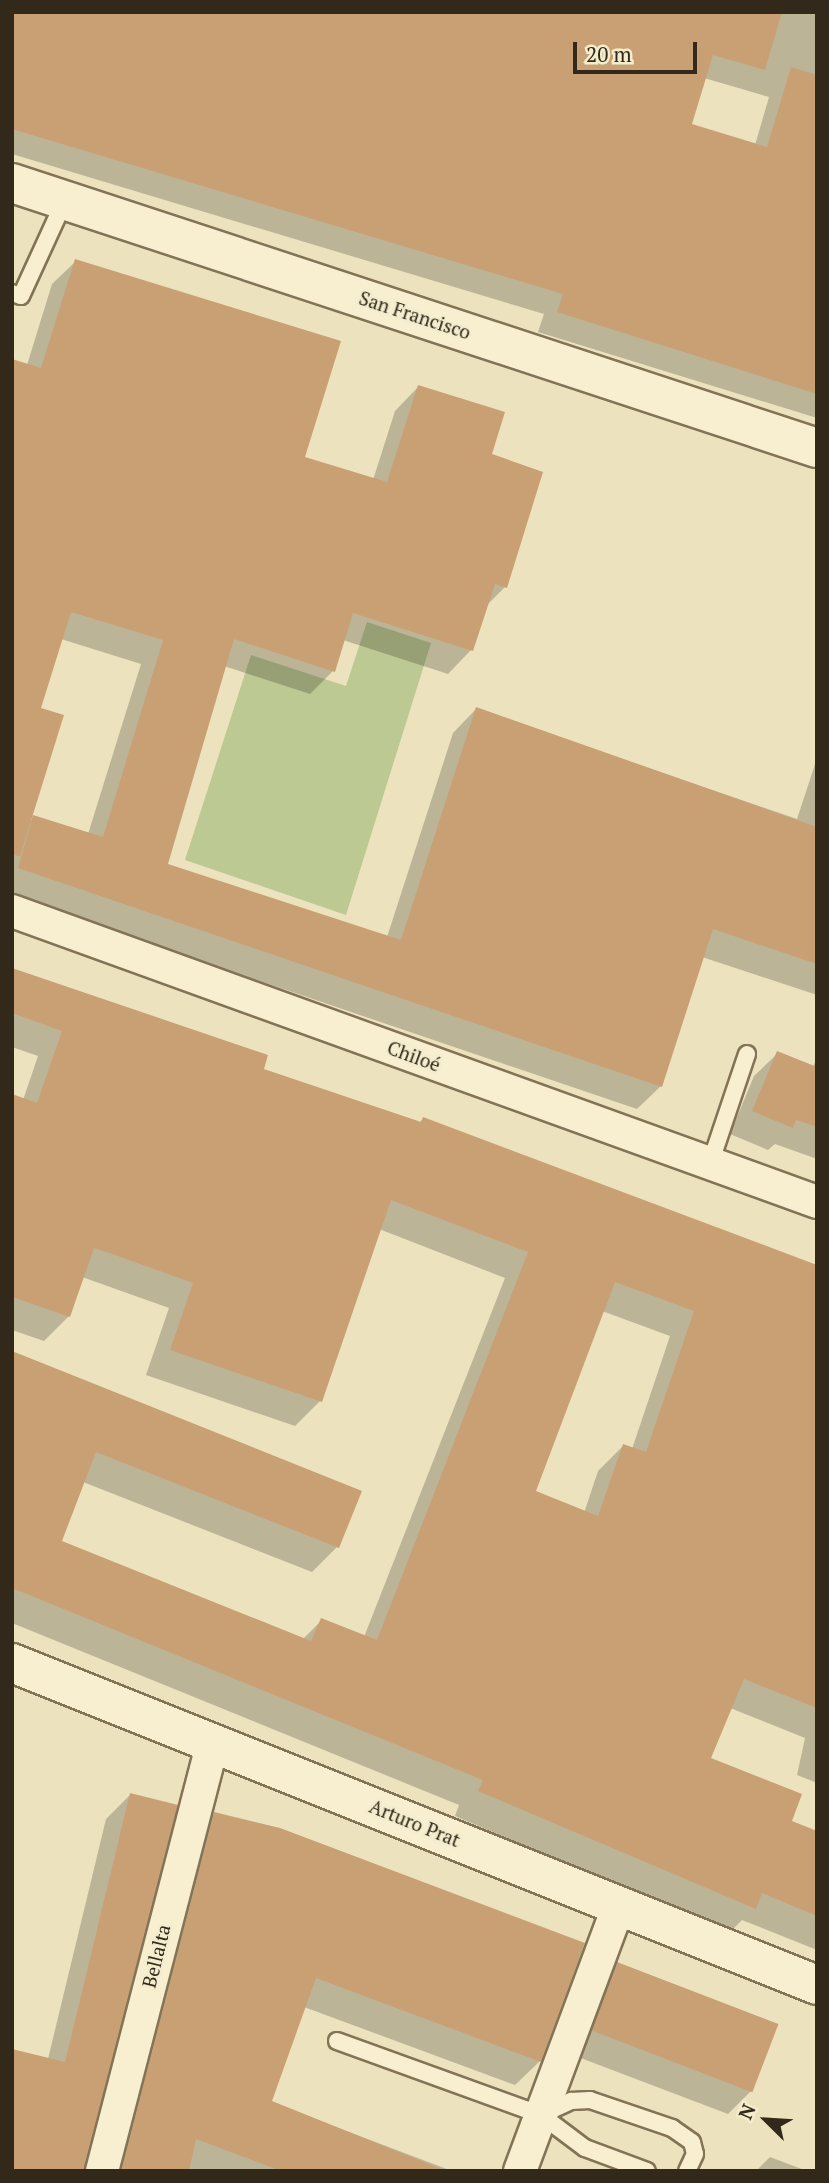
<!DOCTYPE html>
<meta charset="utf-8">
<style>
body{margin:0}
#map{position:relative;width:829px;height:2183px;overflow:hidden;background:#ece2bd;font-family:"PT Serif",serif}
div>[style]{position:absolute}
.green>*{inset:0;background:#bdc992}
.shadow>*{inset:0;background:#0003}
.building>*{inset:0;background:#c9a074;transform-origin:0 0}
.roads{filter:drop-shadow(2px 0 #837357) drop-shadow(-2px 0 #837357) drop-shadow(0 2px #837357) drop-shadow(0 -2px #837357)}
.lane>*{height:16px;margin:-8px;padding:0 8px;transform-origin:8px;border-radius:8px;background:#f7efd0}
.street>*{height:32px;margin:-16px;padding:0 16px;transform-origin:16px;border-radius:16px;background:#f7efd0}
.secondary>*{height:38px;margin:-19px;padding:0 19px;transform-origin:19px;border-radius:19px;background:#f7efd0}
span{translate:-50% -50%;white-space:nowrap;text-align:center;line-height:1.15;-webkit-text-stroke:5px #f3eccd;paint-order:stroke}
.street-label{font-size:19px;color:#33291b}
.frame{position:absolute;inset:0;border:14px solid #33291b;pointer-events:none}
.north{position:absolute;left:731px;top:2085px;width:70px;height:70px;-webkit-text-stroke:5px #f3eccd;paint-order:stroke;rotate:294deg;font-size:19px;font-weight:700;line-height:28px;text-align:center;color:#33291b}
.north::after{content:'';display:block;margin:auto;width:24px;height:32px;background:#33291b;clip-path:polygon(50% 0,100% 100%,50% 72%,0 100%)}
.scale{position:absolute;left:573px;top:42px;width:124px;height:32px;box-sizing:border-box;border:4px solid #33291b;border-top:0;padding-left:9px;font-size:21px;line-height:24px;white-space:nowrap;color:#33291b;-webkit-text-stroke:5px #f3eccd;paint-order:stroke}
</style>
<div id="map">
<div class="green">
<div style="clip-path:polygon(367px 622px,431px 643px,346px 915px,185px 860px,251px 655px,346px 686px)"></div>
</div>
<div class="shadow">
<div style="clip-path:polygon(evenodd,12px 12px,817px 12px,817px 418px,538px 332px,544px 314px,12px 154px,12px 12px,704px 78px,769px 97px,755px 145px,690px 125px,704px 78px)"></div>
<div style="clip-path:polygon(evenodd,76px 261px,303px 458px,373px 480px,395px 411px,418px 387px,490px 455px,505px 587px,485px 607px,471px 650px,448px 674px,343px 640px,333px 671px,310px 694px,224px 666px,166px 865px,387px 937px,453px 733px,476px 709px,797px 819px,817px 758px,817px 995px,702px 957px,661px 1086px,637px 1109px,12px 897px,12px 361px,27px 365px,52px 284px,76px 261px,61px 639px,141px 664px,88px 834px,34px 817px,29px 822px,38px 709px,61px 639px)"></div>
<div style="clip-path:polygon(evenodd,12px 969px,261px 1070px,419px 1123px,423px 1119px,817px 1267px,817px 1783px,797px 1775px,805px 1738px,730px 1708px,709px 1759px,790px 1822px,817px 1833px,817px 1950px,742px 1920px,729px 1933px,455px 1816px,459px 1805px,12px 1623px,12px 1353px,337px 1547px,312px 1572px,83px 1482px,59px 1542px,302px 1640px,322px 1620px,364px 1637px,505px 1278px,379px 1229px,320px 1401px,295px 1426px,146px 1375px,169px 1308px,82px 1277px,69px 1316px,44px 1341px,12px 1330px,12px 1096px,23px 1100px,38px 1056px,12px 1047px,12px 969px,602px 1311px,670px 1336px,632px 1449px,623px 1446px,598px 1471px,584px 1513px,534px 1492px,602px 1311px)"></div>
<div style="clip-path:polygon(778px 1053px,813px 1067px,817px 1057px,817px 1159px,775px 1144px,768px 1150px,730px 1134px,754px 1076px)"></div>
<div style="clip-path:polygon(130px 1795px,83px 2171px,48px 2059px,106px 1819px)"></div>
<div style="clip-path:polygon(214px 1814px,540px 2061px,515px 2085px,304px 2007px,270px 2102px,452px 2171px,104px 2171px,190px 1839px)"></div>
<div style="clip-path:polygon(618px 1964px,751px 2091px,728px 2114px,570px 2054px,595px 1987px)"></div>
<div style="clip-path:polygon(770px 2157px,807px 2171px,756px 2171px)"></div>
</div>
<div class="building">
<div style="clip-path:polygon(12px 12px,782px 12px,765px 70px,713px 55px,692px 124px,767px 147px,791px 67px,817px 75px,817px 394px,557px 312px,563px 294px,12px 129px)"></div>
<div style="clip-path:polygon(75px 259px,341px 341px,305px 457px,387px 482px,418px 385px,505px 412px,492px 454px,543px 472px,507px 588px,495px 584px,473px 651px,353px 613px,335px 672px,234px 639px,168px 864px,401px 940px,476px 707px,817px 827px,817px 964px,713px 929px,662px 1087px,18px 868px,33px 815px,103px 837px,163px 640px,71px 612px,41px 708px,64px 715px,20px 856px,12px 855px,12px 359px,41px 368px)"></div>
<div style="clip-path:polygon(evenodd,12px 968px,268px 1055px,264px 1069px,421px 1122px,423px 1117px,817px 1265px,817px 1708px,744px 1679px,711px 1758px,802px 1794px,792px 1821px,817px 1831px,817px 1916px,762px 1893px,756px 1909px,478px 1791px,483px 1780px,12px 1588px,12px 1351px,362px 1491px,339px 1548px,96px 1452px,62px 1541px,311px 1641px,321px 1618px,377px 1640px,528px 1252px,391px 1200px,322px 1402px,170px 1350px,193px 1283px,115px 1255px,94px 1248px,70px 1317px,12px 1297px,12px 1094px,37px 1103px,62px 1031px,12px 1013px,12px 968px,615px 1282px,694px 1311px,646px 1452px,623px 1444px,598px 1516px,536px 1491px,615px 1282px)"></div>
<div style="clip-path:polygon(777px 1051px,817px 1067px,817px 1127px,796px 1120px,793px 1128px,752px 1111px)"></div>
<div style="clip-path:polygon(130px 1793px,178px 1805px,84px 2171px,12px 2171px,12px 2049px,65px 2062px)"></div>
<div style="clip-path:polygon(214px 1812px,280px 1828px,585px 1943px,541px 2062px,316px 1978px,272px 2101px,446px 2171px,281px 2171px,196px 2139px,189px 2171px,121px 2171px)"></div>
<div style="left:617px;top:1962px;width:173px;height:73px;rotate:21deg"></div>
</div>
<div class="roads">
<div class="lane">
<div style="left:12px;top:293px;width:9px;rotate:18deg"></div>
<div style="left:21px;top:296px;width:106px;rotate:-65.4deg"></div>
<div style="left:710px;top:1164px;width:116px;rotate:-71.4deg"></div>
<div style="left:337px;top:2041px;width:217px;rotate:19.9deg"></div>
<div style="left:541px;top:2115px;width:55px;rotate:36.9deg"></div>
<div style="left:585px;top:2148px;width:66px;rotate:20.4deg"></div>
<div style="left:543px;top:2114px;width:31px;rotate:-25deg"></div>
<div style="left:571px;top:2101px;width:19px;rotate:-3deg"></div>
<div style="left:590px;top:2100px;width:87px;rotate:18.9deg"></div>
<div style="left:672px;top:2128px;width:24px;rotate:35deg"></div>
<div style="left:692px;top:2142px;width:12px;rotate:76deg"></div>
<div style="left:695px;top:2154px;width:19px;rotate:115deg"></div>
</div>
<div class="street">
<div style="left:12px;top:911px;width:856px;rotate:19.87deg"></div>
<div style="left:102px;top:2171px;width:443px;rotate:-75.5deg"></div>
<div style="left:520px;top:2171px;width:284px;rotate:-69.6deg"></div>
</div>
<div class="secondary">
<div style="left:12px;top:183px;width:847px;rotate:18.22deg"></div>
<div style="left:12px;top:1663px;width:867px;rotate:21.8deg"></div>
</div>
</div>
<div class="street-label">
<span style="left:415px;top:315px;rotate:18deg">San Francisco</span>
<span style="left:414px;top:1056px;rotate:20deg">Chiloé</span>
<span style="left:415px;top:1823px;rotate:22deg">Arturo Prat</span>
<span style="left:156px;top:1956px;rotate:-76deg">Bellalta</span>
</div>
<div class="frame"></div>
<div class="north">N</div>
<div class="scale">20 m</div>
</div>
